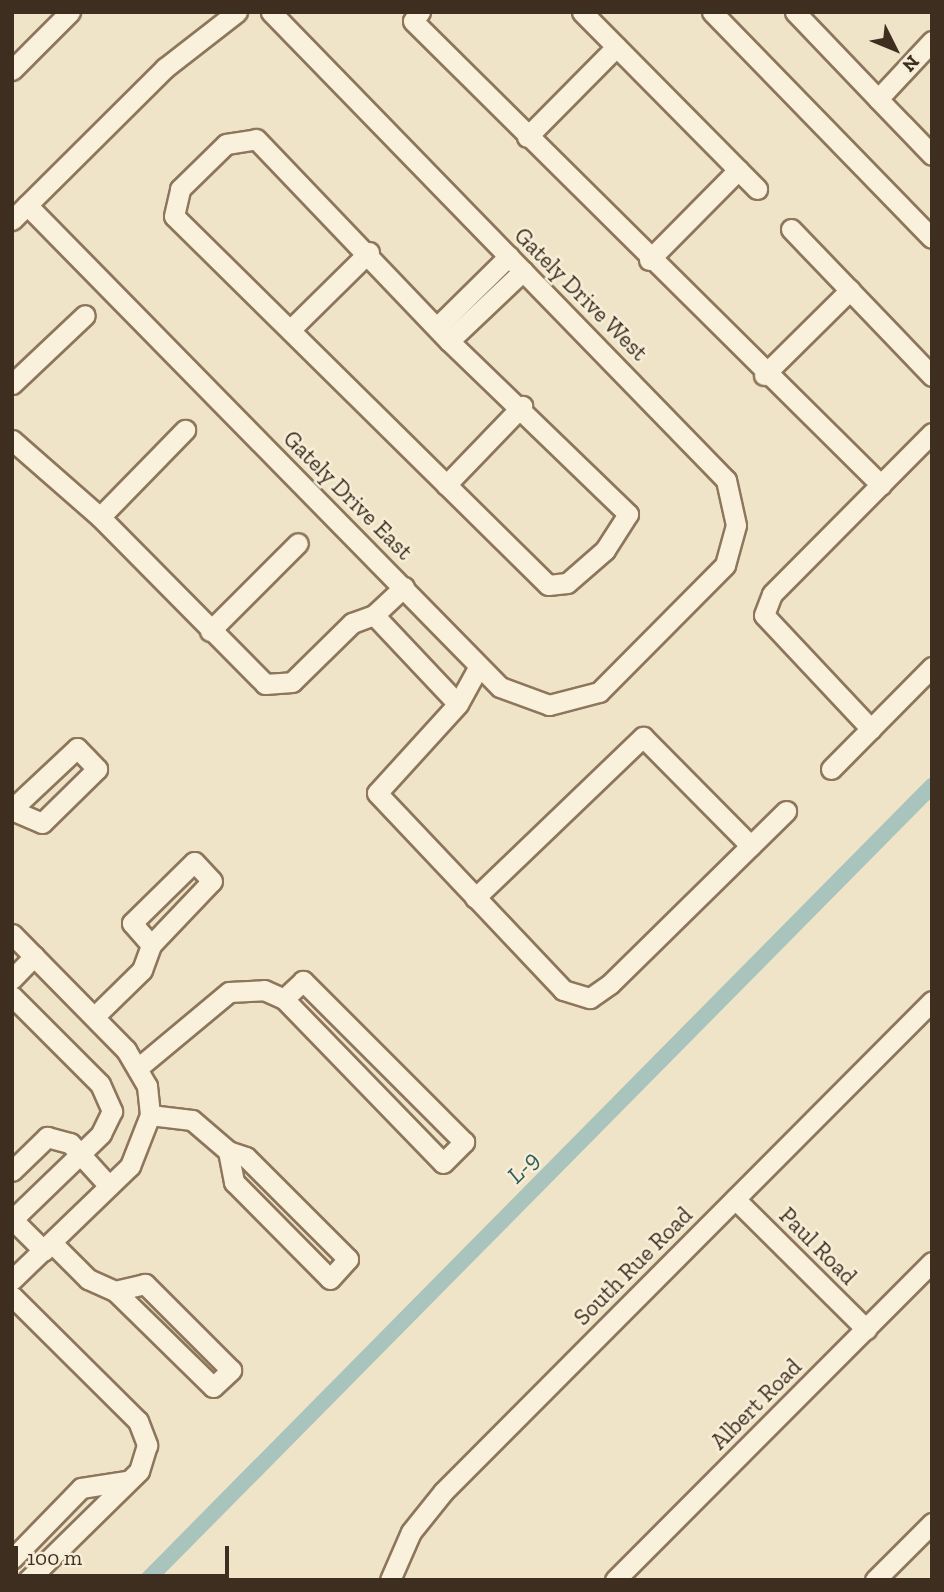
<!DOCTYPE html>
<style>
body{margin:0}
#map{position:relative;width:944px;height:1592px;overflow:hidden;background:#f0e4c8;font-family:"Zilla Slab",serif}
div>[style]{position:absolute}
.canal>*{height:16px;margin:-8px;padding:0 8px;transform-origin:8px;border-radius:8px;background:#a9c4bc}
.roads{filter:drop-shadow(2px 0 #8d765c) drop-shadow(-2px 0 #8d765c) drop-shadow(0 2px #8d765c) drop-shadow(0 -2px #8d765c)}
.minor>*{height:19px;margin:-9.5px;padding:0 9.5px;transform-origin:9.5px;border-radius:9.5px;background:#faf1dc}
span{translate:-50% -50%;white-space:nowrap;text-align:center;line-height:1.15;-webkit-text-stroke:5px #f7eed8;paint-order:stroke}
.street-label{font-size:23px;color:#3d2e20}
.water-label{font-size:24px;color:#2f5d5a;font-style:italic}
.frame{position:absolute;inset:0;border:14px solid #3d2e20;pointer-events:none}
.north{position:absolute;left:860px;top:14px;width:70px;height:70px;-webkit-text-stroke:5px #f7eed8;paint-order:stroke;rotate:133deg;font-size:19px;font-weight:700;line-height:28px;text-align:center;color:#3d2e20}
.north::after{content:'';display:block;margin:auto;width:24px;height:32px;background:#3d2e20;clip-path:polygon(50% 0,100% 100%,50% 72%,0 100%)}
.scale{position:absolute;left:14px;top:1546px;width:215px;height:32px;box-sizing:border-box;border:4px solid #3d2e20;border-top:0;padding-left:9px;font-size:21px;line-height:24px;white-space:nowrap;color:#3d2e20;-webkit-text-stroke:5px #f7eed8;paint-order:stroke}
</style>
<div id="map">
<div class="canal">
<div style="left:147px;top:1580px;width:1117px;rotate:-45.33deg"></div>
</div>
<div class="roads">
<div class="minor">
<div style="left:420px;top:12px;width:11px;rotate:128deg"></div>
<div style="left:413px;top:21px;width:659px;rotate:44.75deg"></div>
<div style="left:582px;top:12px;width:249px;rotate:45.3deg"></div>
<div style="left:712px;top:12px;width:315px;rotate:45.8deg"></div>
<div style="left:795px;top:12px;width:120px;rotate:46.3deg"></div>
<div style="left:932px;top:41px;width:79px;rotate:133deg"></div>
<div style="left:878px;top:99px;width:78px;rotate:46deg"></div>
<div style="left:12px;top:70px;width:82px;rotate:-45deg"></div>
<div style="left:527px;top:137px;width:127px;rotate:-45.3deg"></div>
<div style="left:256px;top:139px;width:279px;rotate:46.3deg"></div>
<div style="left:449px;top:341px;width:249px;rotate:44deg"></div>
<div style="left:628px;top:514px;width:43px;rotate:122.6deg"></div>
<div style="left:605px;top:550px;width:50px;rotate:139deg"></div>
<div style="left:567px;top:583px;width:19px;rotate:174deg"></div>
<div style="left:548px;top:585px;width:525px;rotate:-135.39deg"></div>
<div style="left:174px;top:216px;width:28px;rotate:-77deg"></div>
<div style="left:180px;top:189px;width:64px;rotate:-44.4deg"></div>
<div style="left:226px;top:144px;width:30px;rotate:-9deg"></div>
<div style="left:27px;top:205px;width:675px;rotate:45.54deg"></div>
<div style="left:500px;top:687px;width:52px;rotate:20.2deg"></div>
<div style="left:549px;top:705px;width:52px;rotate:-14.6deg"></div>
<div style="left:599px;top:692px;width:179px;rotate:-45.2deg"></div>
<div style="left:725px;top:565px;width:41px;rotate:-74.6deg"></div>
<div style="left:736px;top:525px;width:46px;rotate:-102.5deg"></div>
<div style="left:726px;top:480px;width:653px;rotate:-134.19deg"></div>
<div style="left:12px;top:220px;width:216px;rotate:-44.8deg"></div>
<div style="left:165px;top:68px;width:91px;rotate:-37.9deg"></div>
<div style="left:791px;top:229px;width:204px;rotate:46.2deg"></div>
<div style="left:649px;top:260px;width:127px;rotate:-45.3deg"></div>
<div style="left:437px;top:327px;width:101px;rotate:-44.6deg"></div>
<div style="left:290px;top:330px;width:111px;rotate:-44.6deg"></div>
<div style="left:449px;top:341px;width:102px;rotate:-43.4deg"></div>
<div style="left:764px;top:375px;width:121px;rotate:-44.7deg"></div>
<div style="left:12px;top:384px;width:100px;rotate:-43.4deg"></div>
<div style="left:12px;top:440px;width:117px;rotate:41.2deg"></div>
<div style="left:100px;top:517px;width:235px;rotate:45.3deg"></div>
<div style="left:265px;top:684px;width:27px;rotate:-4deg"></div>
<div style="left:292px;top:682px;width:84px;rotate:-44.5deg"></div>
<div style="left:352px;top:623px;width:23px;rotate:-20deg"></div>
<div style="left:374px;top:615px;width:41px;rotate:-43deg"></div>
<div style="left:446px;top:485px;width:110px;rotate:-46.1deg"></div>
<div style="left:100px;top:517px;width:122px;rotate:-45.7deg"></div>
<div style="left:374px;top:615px;width:122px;rotate:46.7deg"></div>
<div style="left:210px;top:631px;width:124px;rotate:-45deg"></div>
<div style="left:479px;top:666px;width:43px;rotate:118.9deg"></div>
<div style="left:458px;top:704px;width:120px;rotate:132.3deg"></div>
<div style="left:377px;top:793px;width:271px;rotate:46.6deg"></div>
<div style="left:563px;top:990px;width:28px;rotate:17deg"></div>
<div style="left:590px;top:998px;width:24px;rotate:-35deg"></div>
<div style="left:610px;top:984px;width:247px;rotate:-44.5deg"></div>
<div style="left:871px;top:729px;width:156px;rotate:-133.2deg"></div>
<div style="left:764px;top:615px;width:22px;rotate:-69deg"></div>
<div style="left:772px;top:594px;width:227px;rotate:-45.2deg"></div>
<div style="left:831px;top:769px;width:144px;rotate:-45.3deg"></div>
<div style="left:12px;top:809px;width:89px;rotate:-43.2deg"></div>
<div style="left:77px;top:748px;width:29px;rotate:46deg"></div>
<div style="left:97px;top:769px;width:77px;rotate:135.5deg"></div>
<div style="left:42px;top:823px;width:33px;rotate:-157deg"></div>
<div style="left:475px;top:898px;width:233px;rotate:-43.8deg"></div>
<div style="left:643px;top:737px;width:153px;rotate:45.3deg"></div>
<div style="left:12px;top:934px;width:163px;rotate:45.5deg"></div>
<div style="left:126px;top:1050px;width:42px;rotate:59.7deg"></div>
<div style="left:147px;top:1086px;width:29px;rotate:84deg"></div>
<div style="left:150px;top:1115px;width:55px;rotate:111.4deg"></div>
<div style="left:130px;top:1166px;width:164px;rotate:136deg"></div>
<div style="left:12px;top:979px;width:32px;rotate:-46deg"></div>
<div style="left:12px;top:996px;width:124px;rotate:45deg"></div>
<div style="left:100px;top:1084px;width:30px;rotate:66deg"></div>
<div style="left:112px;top:1111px;width:25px;rotate:116deg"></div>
<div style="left:101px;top:1134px;width:124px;rotate:136deg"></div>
<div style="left:94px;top:1017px;width:67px;rotate:-44.4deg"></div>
<div style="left:142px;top:970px;width:27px;rotate:-70deg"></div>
<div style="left:151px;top:945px;width:88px;rotate:-46.4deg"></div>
<div style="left:212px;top:881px;width:26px;rotate:-133deg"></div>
<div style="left:194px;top:862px;width:87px;rotate:135.5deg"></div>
<div style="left:132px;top:923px;width:29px;rotate:49deg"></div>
<div style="left:139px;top:1067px;width:117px;rotate:-39.8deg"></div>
<div style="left:229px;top:992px;width:35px;rotate:-3deg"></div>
<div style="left:264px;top:990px;width:22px;rotate:24deg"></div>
<div style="left:284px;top:999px;width:228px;rotate:45.9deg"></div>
<div style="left:443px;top:1163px;width:30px;rotate:-45deg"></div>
<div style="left:464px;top:1142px;width:228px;rotate:-135deg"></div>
<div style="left:303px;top:981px;width:26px;rotate:137deg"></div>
<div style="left:150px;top:1115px;width:42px;rotate:6.8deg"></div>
<div style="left:192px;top:1120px;width:48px;rotate:40.7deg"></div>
<div style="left:228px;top:1151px;width:32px;rotate:79deg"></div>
<div style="left:234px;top:1182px;width:136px;rotate:45.3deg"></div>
<div style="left:330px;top:1279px;width:27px;rotate:-48deg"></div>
<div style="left:348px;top:1259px;width:144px;rotate:-135deg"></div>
<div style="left:246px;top:1157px;width:19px;rotate:-162deg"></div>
<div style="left:12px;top:1171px;width:49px;rotate:-44.2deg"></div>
<div style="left:47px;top:1137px;width:24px;rotate:15deg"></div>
<div style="left:70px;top:1143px;width:58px;rotate:47.8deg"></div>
<div style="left:735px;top:1199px;width:185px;rotate:44.8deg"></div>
<div style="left:12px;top:1219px;width:45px;rotate:45deg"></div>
<div style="left:52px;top:1243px;width:51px;rotate:45deg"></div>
<div style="left:88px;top:1279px;width:30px;rotate:24deg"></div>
<div style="left:115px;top:1291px;width:137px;rotate:44.4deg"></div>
<div style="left:213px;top:1387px;width:25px;rotate:-43deg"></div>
<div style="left:231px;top:1370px;width:122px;rotate:-135deg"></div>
<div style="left:145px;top:1284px;width:31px;rotate:167deg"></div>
<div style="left:12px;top:1296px;width:177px;rotate:44.8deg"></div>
<div style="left:138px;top:1421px;width:26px;rotate:69deg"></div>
<div style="left:147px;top:1445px;width:27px;rotate:107deg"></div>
<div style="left:139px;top:1471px;width:156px;rotate:135.5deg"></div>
<div style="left:12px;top:1559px;width:99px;rotate:-45.8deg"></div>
<div style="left:81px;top:1488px;width:46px;rotate:-8.8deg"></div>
<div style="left:390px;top:1580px;width:52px;rotate:-66.4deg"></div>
<div style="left:411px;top:1532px;width:51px;rotate:-51.3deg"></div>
<div style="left:443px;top:1492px;width:693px;rotate:-45.12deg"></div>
<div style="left:615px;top:1580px;width:449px;rotate:-45.1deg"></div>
<div style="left:875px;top:1580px;width:81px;rotate:-45deg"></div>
</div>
</div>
<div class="street-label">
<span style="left:581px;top:294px;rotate:45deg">Gately Drive West</span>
<span style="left:348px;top:495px;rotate:45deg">Gately Drive East</span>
<span style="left:818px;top:1246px;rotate:45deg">Paul Road</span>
<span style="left:633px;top:1266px;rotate:-45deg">South Rue Road</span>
<span style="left:756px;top:1404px;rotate:-45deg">Albert Road</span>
</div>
<div class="water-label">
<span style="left:523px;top:1167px;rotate:-45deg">L-9</span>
</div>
<div class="frame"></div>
<div class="north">N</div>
<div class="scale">100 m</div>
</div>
